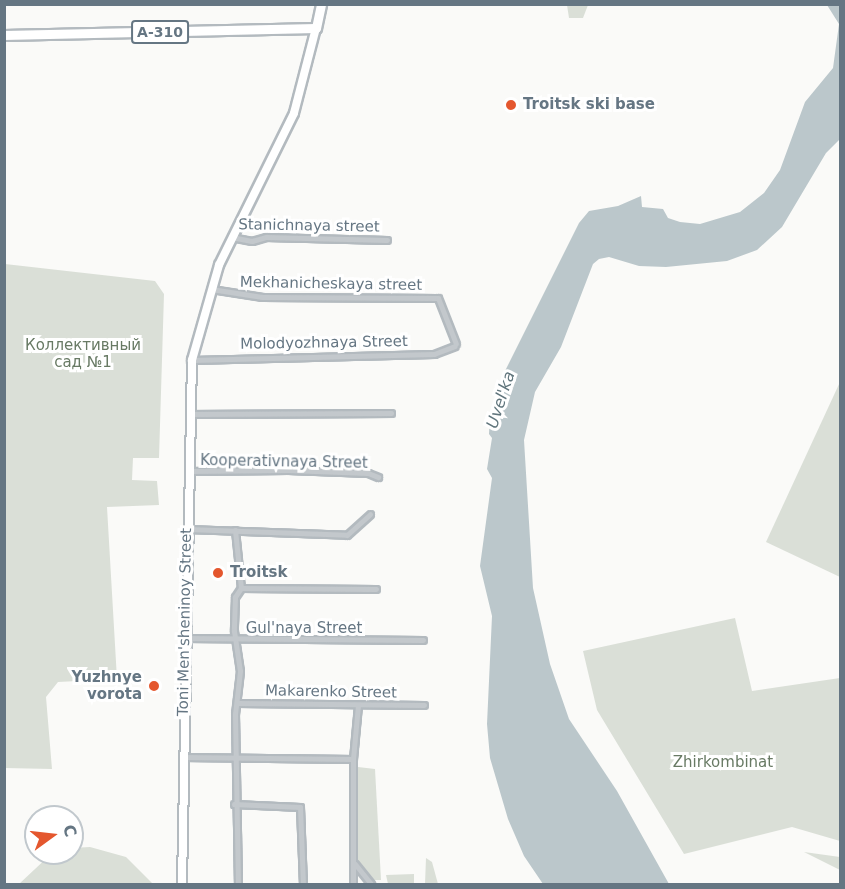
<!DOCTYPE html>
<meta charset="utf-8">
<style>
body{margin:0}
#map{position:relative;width:845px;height:889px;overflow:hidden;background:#fafaf8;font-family:"DejaVu Sans",sans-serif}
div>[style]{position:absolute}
.green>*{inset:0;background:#dadfd7}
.water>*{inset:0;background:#bbc7cb}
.roads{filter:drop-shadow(2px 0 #b3babf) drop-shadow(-2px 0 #b3babf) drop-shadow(0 2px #b3babf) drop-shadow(0 -2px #b3babf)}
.minor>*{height:5px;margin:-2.5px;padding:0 2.5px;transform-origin:2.5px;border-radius:2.5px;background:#c3c8cc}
.secondary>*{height:8px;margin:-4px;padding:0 4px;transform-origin:4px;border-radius:4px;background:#fff}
.trunk>*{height:9px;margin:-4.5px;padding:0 4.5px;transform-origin:4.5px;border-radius:4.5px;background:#fff}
.dots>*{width:16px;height:16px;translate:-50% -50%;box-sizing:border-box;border:3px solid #fff;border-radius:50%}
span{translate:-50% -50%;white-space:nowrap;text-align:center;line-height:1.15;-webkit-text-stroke:6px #fff;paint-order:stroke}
.shield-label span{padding:2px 4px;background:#fff;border:2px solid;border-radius:4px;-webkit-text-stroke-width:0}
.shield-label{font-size:14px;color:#657683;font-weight:700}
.poi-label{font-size:15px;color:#657683;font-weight:700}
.left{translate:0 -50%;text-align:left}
.right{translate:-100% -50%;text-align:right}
.street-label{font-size:15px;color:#657683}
.park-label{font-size:15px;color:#687a64}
.water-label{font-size:16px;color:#60757c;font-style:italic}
.frame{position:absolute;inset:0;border:6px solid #657683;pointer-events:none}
.north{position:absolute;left:24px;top:805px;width:60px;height:60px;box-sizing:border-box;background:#fff;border:2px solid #c1c8cd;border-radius:50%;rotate:75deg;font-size:16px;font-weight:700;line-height:24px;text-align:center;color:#657683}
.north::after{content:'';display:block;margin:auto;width:21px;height:27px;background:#e4572e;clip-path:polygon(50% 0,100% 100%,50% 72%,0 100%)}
</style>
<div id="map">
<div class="green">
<div style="clip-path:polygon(567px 5px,588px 5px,583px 18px,569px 18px)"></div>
<div style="clip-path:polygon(5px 264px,155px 281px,164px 294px,159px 458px,133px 458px,132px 480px,157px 481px,159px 505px,107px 507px,117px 679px,58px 682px,46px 697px,52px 769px,5px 768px)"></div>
<div style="clip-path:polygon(840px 382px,840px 577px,766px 542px)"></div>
<div style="clip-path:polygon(735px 618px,752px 691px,840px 678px,840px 841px,792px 827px,684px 854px,597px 710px,583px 651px)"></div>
<div style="clip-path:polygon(358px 767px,375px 769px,381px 880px,370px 880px,358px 866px)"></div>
<div style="clip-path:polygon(90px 847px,126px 857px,153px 884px,19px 884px,51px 854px,72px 853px,72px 848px)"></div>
<div style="clip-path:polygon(804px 852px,840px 857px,840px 870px)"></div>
<div style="clip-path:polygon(426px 858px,432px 862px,438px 884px,425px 884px)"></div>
<div style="clip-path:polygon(414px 874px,414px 884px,388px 884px,386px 875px)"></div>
</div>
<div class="water">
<div style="clip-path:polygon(827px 5px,840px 5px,840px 139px,826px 153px,782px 227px,757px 250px,727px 261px,666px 267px,639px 266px,609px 257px,599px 259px,593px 264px,561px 347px,535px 392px,524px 440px,533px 588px,550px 664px,569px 719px,617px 791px,669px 884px,543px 884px,524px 856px,508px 819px,490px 758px,487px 724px,492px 616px,480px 566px,492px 478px,487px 469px,492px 438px,489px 434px,490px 415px,500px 391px,498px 385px,579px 223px,589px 211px,618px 206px,641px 196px,642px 207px,663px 209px,668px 218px,680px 222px,700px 224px,740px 212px,764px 193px,780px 170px,805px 102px,833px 68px,839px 24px)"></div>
</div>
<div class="roads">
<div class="minor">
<div style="left:231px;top:237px;width:21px;rotate:11deg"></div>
<div style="left:252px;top:241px;width:15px;rotate:-16deg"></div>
<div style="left:266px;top:237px;width:121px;rotate:1.4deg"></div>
<div style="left:211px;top:289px;width:52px;rotate:8.9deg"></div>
<div style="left:262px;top:297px;width:176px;rotate:0.3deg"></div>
<div style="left:438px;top:298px;width:49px;rotate:68.6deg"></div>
<div style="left:192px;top:360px;width:242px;rotate:-1.4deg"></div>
<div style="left:434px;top:354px;width:22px;rotate:-21deg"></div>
<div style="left:189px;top:414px;width:202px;rotate:-0.3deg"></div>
<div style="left:188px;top:471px;width:100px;rotate:-0.6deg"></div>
<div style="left:288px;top:470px;width:80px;rotate:2.1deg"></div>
<div style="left:368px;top:473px;width:11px;rotate:22deg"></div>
<div style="left:187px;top:529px;width:160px;rotate:2.1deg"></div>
<div style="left:347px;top:535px;width:31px;rotate:-42deg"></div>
<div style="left:235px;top:530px;width:58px;rotate:84.1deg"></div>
<div style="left:241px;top:588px;width:11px;rotate:124deg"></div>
<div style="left:235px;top:597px;width:34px;rotate:92deg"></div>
<div style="left:234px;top:631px;width:40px;rotate:81.5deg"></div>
<div style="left:240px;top:671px;width:43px;rotate:96.6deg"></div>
<div style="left:235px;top:714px;width:170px;rotate:89deg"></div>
<div style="left:241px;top:588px;width:135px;rotate:0.4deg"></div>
<div style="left:185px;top:638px;width:238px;rotate:0.5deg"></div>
<div style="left:238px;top:703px;width:186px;rotate:0.6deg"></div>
<div style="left:183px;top:757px;width:170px;rotate:0.7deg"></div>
<div style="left:234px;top:804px;width:66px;rotate:2.6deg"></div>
<div style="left:300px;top:807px;width:77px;rotate:87.8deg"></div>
<div style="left:355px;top:864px;width:26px;rotate:51deg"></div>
<div style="left:353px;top:884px;width:125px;rotate:-90deg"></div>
<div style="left:353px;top:759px;width:54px;rotate:-84.7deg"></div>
</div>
<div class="secondary">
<div style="left:182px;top:884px;width:524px;rotate:-88.91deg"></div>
<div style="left:192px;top:360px;width:99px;rotate:-74.1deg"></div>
<div style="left:219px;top:265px;width:169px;rotate:-63.7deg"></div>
<div style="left:294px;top:113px;width:88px;rotate:-75.5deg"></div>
</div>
<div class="trunk">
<div style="left:4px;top:35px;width:312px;rotate:-1.3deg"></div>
<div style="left:316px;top:28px;width:25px;rotate:-78deg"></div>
</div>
</div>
<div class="dots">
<div style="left:511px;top:105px;background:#e4572e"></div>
<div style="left:218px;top:573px;background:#e4572e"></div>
<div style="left:154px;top:686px;background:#e4572e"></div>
</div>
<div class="shield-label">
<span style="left:160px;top:32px">А-310</span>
</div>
<div class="poi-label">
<span class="left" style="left:523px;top:105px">Troitsk ski base</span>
<span class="left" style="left:230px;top:573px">Troitsk</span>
<span class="right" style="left:142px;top:686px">Yuzhnye<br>vorota</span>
</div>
<div class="street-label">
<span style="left:309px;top:226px;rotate:1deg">Stanichnaya street</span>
<span style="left:331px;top:284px;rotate:1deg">Mekhanicheskaya street</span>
<span style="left:324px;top:343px;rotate:-1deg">Molodyozhnaya Street</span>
<span style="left:284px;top:462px;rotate:1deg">Kooperativnaya Street</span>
<span style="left:185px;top:622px;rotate:-89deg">Toni Men'sheninoy Street</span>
<span style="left:304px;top:629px">Gul'naya Street</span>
<span style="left:331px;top:692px;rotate:1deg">Makarenko Street</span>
</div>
<div class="park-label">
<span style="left:83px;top:354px">Коллективный<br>сад №1</span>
<span style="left:723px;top:763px">Zhirkombinat</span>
</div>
<div class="water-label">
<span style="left:501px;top:400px;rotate:-72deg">Uvel'ka</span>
</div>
<div class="frame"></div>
<div class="north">С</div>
</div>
